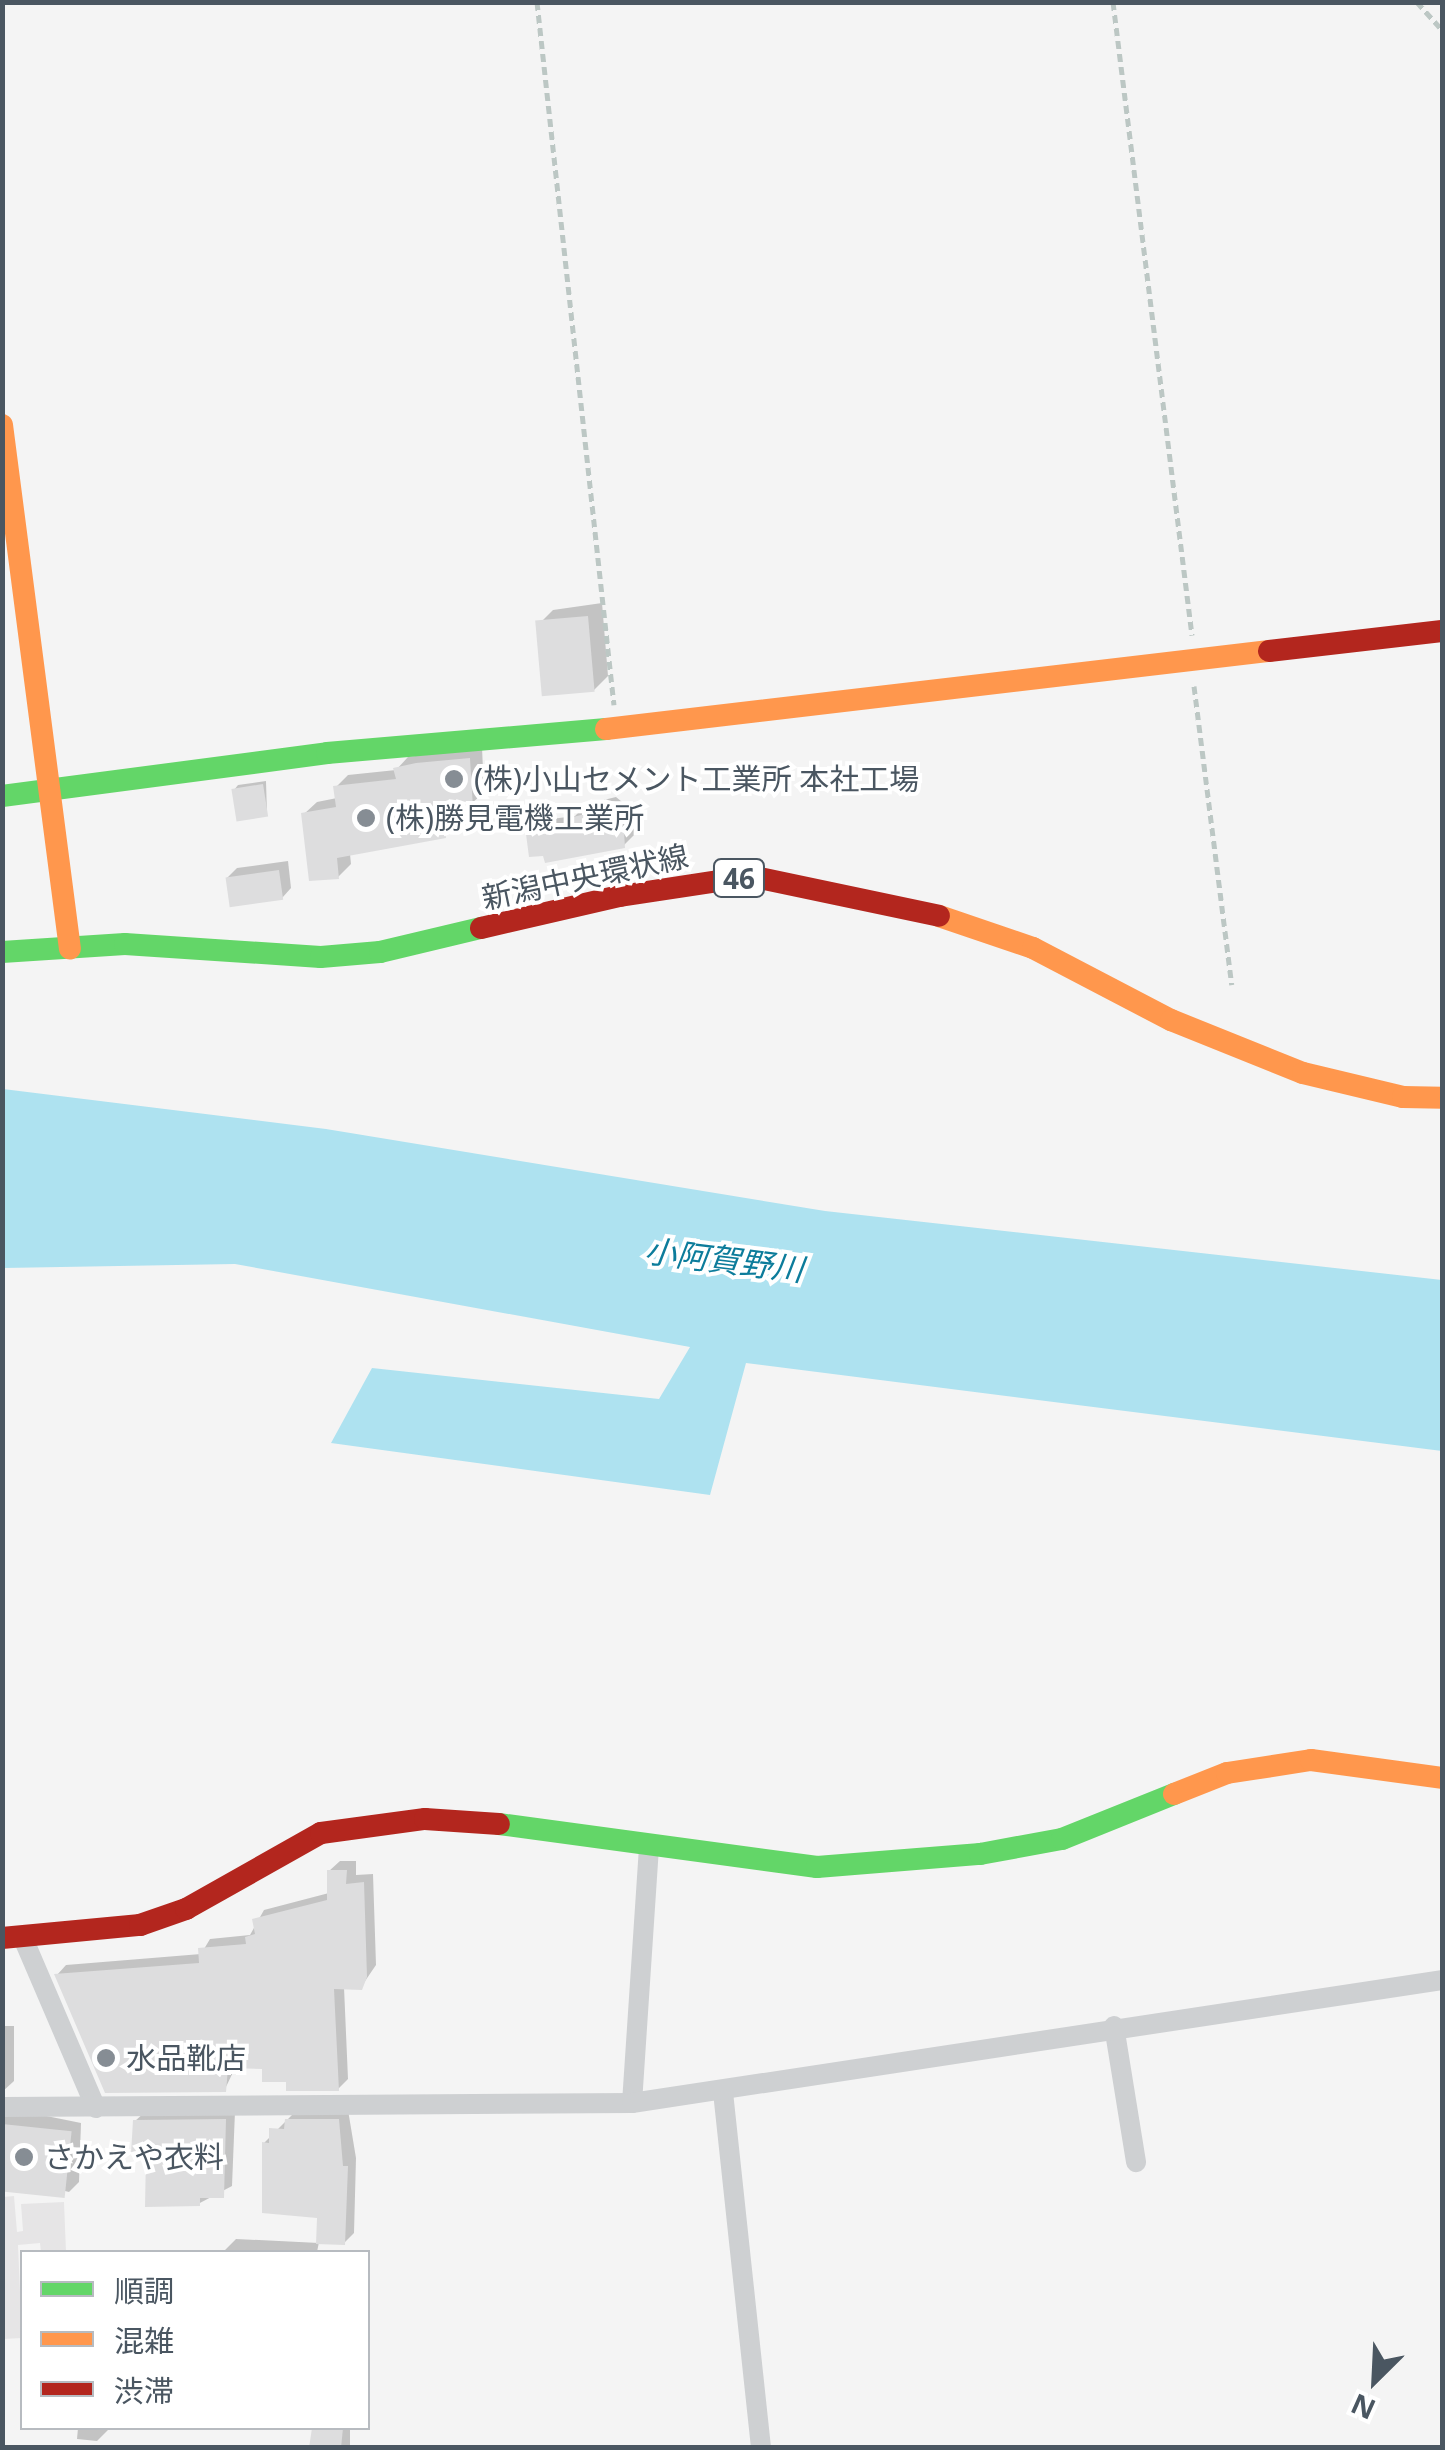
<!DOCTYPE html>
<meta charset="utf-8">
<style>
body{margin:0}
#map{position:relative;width:1445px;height:2450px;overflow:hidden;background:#f4f4f4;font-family:"Noto Sans","Noto Sans JP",sans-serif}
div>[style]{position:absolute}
.education>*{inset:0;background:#e6e5e6}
.water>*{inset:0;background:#aee2f0}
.shadow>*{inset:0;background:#0003;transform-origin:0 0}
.building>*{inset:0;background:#ddddde;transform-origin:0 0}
.path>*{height:5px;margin-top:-2.5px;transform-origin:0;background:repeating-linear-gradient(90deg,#bcc7c4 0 8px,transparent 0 13px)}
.street>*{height:20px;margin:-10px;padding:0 10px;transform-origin:10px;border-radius:10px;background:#ced0d2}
.fast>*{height:22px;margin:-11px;padding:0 11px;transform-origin:11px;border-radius:11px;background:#63d668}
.slow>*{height:22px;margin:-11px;padding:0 11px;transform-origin:11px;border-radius:11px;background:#ff974d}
.jam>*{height:22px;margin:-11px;padding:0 11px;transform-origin:11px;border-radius:11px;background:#b3261e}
.dots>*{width:28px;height:28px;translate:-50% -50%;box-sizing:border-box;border:5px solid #fff;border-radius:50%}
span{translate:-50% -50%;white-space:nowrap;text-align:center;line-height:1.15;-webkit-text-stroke:8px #fff;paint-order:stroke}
.shield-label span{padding:2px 8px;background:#fff;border:2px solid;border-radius:8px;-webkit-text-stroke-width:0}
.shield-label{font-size:28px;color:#4a5661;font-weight:700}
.poi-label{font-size:30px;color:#4a5661}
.left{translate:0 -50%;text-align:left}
.street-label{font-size:30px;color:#4a5661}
.water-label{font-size:32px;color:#0c7c9b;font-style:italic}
.frame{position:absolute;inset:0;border:5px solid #4a5661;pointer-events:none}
.legend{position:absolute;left:20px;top:2250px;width:350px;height:180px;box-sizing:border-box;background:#fff;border:2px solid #b7bbc0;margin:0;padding:12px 18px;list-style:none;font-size:30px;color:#4a5661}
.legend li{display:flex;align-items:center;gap:20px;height:50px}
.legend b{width:50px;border:2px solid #b7bbc0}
.north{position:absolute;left:1325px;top:2330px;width:100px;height:100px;-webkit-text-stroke:8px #fff;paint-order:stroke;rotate:204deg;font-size:28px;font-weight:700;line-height:40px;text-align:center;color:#4a5661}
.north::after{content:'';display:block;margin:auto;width:35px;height:45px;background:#4a5661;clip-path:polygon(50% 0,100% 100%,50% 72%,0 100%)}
</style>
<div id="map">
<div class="education">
<div style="clip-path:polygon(14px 2196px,17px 2232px,23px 2231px,21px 2204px,64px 2202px,66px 2252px,41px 2252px,40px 2243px,18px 2245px,22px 2338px,3px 2339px,3px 2197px)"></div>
</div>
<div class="water">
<div style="clip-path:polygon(3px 1089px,326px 1129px,825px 1211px,1442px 1280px,1442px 1451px,746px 1363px,710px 1495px,331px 1443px,372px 1368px,659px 1399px,690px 1347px,235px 1264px,3px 1268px)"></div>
</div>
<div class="shadow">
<div style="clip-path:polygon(602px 603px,608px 676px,594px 690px,539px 624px,553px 610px)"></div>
<div style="clip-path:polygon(482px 747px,484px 793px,456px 816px,445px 836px,350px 854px,351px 864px,338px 877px,304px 814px,317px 802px,337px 798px,336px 787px,348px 775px,396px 770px,408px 757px)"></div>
<div style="clip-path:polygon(266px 781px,267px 814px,234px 790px,238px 785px)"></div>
<div style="clip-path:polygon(616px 797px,638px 815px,639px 830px,624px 845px,547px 860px,528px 835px,543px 820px,575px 816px,587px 804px)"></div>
<div style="clip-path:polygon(288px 861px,291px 888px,282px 898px,227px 878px,237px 868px)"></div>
<div style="clip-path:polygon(340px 1861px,356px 1861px,356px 1875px,373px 1874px,376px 1965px,361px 1987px,344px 1987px,348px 2079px,338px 2089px,288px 2080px,265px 2067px,236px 2066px,225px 2089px,57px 1975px,66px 1965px,201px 1954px,210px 1939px,250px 1935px,264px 1910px,329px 1893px,329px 1871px)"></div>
<div style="clip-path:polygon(2px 2026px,14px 2026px,14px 2081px,2px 2092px)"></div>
<div style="clip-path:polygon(2px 2107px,81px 2123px,79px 2182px,69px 2192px,2px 2175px)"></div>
<div style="clip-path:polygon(297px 2110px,348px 2110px,356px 2158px,354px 2233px,344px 2243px,319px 2242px,317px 2252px,223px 2252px,236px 2239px,319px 2243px,320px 2215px,264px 2143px)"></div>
<div style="clip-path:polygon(235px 2111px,232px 2186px,198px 2204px,149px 2153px,135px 2121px,145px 2112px)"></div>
<div style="clip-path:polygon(78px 2428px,110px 2428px,97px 2441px,77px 2439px)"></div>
<div style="left:314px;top:2428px;width:36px;height:20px"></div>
</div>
<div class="building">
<div style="left:588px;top:616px;width:76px;height:53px;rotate:85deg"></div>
<div style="clip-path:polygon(470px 758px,473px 808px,444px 826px,446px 838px,337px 858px,339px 879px,309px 881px,301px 813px,336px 807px,333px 786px,396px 779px,393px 768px,416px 763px)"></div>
<div style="left:263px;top:784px;width:33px;height:32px;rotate:81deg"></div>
<div style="clip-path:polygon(601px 810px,624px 831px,625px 848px,545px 863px,543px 856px,529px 857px,526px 834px,571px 828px,569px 818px)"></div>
<div style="left:279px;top:870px;width:30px;height:54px;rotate:82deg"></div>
<div style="clip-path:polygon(327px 1870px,347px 1870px,346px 1884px,364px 1882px,367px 1977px,362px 1990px,334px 1989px,339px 2091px,286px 2091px,286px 2082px,262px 2082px,262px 2069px,228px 2068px,226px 2092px,105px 2093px,54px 1974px,199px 1963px,198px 1948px,246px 1944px,245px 1937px,255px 1934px,252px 1919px,327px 1900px)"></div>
<div style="clip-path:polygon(226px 2119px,224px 2198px,200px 2198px,200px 2206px,145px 2207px,146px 2155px,131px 2154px,133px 2120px)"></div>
<div style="clip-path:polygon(285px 2119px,339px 2119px,343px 2166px,348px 2166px,345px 2245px,316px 2244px,317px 2218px,262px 2213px,262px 2142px,269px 2143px,269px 2128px,284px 2129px)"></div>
<div style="left:2px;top:2124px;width:70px;height:67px;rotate:6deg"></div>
<div style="clip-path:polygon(312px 2428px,343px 2428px,341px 2448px,309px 2448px)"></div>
</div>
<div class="path">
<div style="left:537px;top:2px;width:707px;rotate:83.75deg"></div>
<div style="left:1113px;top:2px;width:638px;rotate:82.89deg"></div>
<div style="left:1417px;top:2px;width:38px;rotate:48deg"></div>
<div style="left:1194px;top:686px;width:301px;rotate:82.8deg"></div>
</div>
<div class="street">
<div style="left:23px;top:1938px;width:185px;rotate:66.8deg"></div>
<div style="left:1114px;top:2026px;width:138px;rotate:80.8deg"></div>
<div style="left:723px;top:2092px;width:358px;rotate:83.9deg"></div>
<div style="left:632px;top:2103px;width:255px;rotate:-86.2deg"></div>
<div style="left:2px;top:2107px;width:630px;rotate:-0.36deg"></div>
<div style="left:632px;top:2103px;width:819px;rotate:-8.63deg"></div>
</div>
<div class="fast">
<div style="left:2px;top:796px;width:328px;rotate:-7.5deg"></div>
<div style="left:327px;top:753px;width:280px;rotate:-4.9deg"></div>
<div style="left:2px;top:952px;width:123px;rotate:-3.7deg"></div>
<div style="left:125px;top:944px;width:196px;rotate:3.8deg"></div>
<div style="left:321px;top:957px;width:59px;rotate:-4.8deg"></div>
<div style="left:380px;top:952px;width:104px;rotate:-13.4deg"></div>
<div style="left:499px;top:1824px;width:321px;rotate:7.7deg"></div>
<div style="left:817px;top:1867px;width:164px;rotate:-4.6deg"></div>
<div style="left:980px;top:1854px;width:83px;rotate:-10.4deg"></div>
<div style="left:1062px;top:1839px;width:121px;rotate:-21.9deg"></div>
</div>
<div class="slow">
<div style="left:2px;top:425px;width:528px;rotate:82.61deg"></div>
<div style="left:606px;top:729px;width:668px;rotate:-6.71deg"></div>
<div style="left:939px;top:916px;width:99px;rotate:18.8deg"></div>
<div style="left:1033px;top:948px;width:156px;rotate:27.6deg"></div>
<div style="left:1171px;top:1020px;width:142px;rotate:21.9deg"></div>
<div style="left:1303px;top:1073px;width:103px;rotate:13.5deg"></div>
<div style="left:1403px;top:1097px;width:39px;rotate:1deg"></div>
<div style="left:1174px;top:1794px;width:57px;rotate:-21.6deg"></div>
<div style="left:1227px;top:1773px;width:85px;rotate:-8.8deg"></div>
<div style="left:1311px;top:1760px;width:132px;rotate:7.8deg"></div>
</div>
<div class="jam">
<div style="left:1269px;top:651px;width:174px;rotate:-6.6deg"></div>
<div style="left:481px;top:928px;width:143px;rotate:-13deg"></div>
<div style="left:620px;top:896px;width:132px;rotate:-8.7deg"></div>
<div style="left:750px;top:876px;width:193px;rotate:11.9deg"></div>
<div style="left:2px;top:1938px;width:139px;rotate:-5.4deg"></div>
<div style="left:140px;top:1925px;width:49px;rotate:-19.2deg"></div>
<div style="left:186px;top:1909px;width:155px;rotate:-29.4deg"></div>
<div style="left:321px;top:1833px;width:105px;rotate:-7.7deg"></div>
<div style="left:425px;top:1819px;width:74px;rotate:3.9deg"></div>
</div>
<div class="dots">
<div style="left:454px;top:779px;background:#868d94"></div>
<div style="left:366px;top:818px;background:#868d94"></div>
<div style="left:106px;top:2058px;background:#868d94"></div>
<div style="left:24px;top:2157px;background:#868d94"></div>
</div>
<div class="shield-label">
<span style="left:739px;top:878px">46</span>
</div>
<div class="poi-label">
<span class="left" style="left:474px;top:779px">(株)小山セメント工業所 本社工場</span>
<span class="left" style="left:386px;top:818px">(株)勝見電機工業所</span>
<span class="left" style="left:126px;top:2058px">水品靴店</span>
<span class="left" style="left:44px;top:2157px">さかえや衣料</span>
</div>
<div class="street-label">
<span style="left:585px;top:877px;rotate:-12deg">新潟中央環状線</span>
</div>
<div class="water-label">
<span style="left:724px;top:1260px;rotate:7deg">小阿賀野川</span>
</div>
<div class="frame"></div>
<ul class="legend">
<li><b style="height:12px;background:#63d668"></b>順調</li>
<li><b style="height:12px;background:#ff974d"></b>混雑</li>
<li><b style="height:12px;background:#b3261e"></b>渋滞</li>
</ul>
<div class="north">N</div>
</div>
